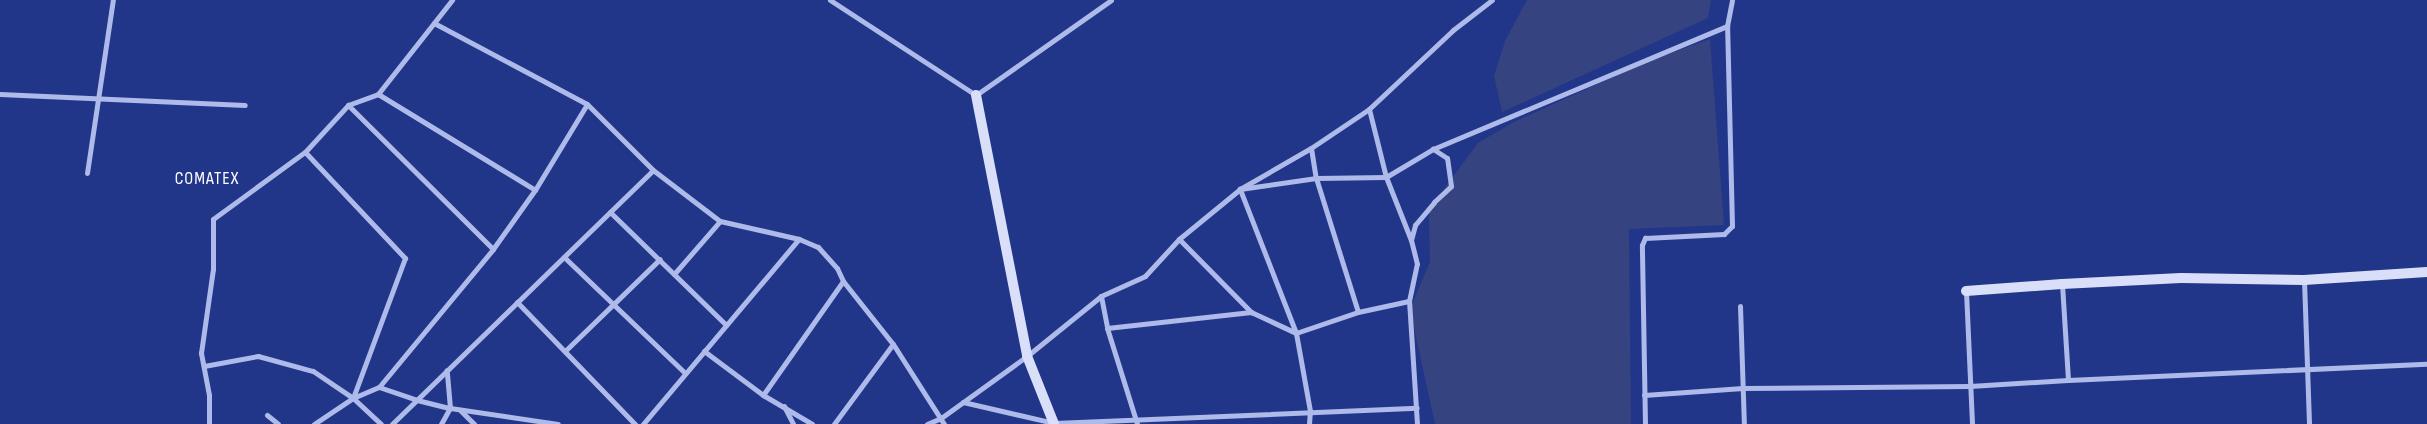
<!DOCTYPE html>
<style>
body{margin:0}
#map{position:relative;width:2427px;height:424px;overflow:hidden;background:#223689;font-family:"Sofia Sans Condensed",sans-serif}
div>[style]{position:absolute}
.water>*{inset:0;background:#354381}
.street>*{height:5px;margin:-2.5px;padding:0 2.5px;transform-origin:2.5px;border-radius:2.5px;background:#aebaea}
.secondary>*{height:10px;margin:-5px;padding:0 5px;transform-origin:5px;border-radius:5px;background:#d9dff8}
span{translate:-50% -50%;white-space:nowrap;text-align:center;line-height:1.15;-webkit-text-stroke:4px #223689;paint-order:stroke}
.quarter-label{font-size:18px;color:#fff;letter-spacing:1px}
</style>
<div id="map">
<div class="water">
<div style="clip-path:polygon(1527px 0,1711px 0,1708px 18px,1502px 112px,1494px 76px,1505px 41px)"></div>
<div style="clip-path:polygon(1710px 39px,1724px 225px,1629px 229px,1631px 424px,1435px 424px,1410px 309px,1430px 262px,1429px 213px,1446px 186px,1478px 143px,1514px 122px,1644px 63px)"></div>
</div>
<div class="street">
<div style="left:830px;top:0;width:174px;rotate:33.1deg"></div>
<div style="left:976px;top:95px;width:165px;rotate:-35.1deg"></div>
<div style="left:434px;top:23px;width:173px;rotate:27.9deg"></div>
<div style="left:587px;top:104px;width:93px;rotate:45deg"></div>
<div style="left:653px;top:170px;width:84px;rotate:37.3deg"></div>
<div style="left:720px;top:221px;width:81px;rotate:12.8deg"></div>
<div style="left:799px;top:239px;width:21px;rotate:23deg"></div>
<div style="left:818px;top:247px;width:28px;rotate:48deg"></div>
<div style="left:837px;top:268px;width:14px;rotate:65deg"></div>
<div style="left:843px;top:281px;width:80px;rotate:51.6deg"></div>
<div style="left:893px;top:344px;width:95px;rotate:57.5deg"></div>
<div style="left:0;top:94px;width:245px;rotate:2.6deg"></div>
<div style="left:378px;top:94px;width:184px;rotate:31.4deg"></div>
<div style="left:348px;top:105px;width:204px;rotate:44.8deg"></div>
<div style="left:1369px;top:109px;width:70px;rotate:76deg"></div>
<div style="left:1386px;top:177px;width:68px;rotate:68.4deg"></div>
<div style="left:1311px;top:148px;width:30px;rotate:81deg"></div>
<div style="left:1316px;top:178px;width:140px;rotate:72.6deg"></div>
<div style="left:305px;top:152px;width:146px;rotate:46.7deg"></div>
<div style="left:405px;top:258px;width:149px;rotate:110.4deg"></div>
<div style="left:87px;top:173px;width:175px;rotate:-81.5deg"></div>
<div style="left:610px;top:212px;width:162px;rotate:44.2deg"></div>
<div style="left:1179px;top:239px;width:103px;rotate:45.4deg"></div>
<div style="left:1251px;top:312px;width:50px;rotate:25deg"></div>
<div style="left:1296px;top:333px;width:65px;rotate:-18.7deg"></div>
<div style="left:1358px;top:312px;width:52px;rotate:-12.2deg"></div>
<div style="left:564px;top:257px;width:168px;rotate:43.8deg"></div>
<div style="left:674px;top:274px;width:70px;rotate:-49deg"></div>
<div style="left:2304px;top:280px;width:144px;rotate:88deg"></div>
<div style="left:2062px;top:284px;width:96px;rotate:86.4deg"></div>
<div style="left:1966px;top:291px;width:133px;rotate:87.4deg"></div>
<div style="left:1101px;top:296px;width:33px;rotate:79deg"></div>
<div style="left:1107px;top:328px;width:101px;rotate:72.6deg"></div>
<div style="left:517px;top:302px;width:170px;rotate:46deg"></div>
<div style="left:1740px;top:306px;width:118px;rotate:88.1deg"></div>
<div style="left:1107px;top:328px;width:145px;rotate:-6.3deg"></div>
<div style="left:565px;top:351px;width:132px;rotate:-44.1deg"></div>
<div style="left:704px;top:351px;width:74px;rotate:36.7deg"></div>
<div style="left:763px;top:395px;width:57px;rotate:30.6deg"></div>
<div style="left:204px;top:366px;width:55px;rotate:-10.5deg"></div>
<div style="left:258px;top:356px;width:57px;rotate:15.3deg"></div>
<div style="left:313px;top:371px;width:48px;rotate:34deg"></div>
<div style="left:353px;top:398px;width:38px;rotate:43deg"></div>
<div style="left:379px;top:387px;width:40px;rotate:18.9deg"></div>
<div style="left:417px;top:400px;width:34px;rotate:14deg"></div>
<div style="left:450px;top:408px;width:109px;rotate:8.4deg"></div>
<div style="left:763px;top:395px;width:139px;rotate:-54.9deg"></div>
<div style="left:1644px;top:395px;width:99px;rotate:-4deg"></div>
<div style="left:1743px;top:388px;width:227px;rotate:-0.5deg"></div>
<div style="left:1970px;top:386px;width:98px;rotate:-3.5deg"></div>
<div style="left:2068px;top:380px;width:359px;rotate:-2.6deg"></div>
<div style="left:963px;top:402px;width:93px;rotate:13deg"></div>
<div style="left:1054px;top:423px;width:363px;rotate:-2.4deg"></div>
<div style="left:784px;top:406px;width:20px;rotate:63deg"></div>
<div style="left:460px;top:410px;width:20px;rotate:45deg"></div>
<div style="left:267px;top:415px;width:14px;rotate:39deg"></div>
<div style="left:209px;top:424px;width:29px;rotate:-90deg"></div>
<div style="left:209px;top:395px;width:43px;rotate:-100.8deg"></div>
<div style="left:201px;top:353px;width:85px;rotate:-81.9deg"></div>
<div style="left:213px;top:269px;width:50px;rotate:-90deg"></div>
<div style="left:213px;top:219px;width:114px;rotate:-36.1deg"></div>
<div style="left:305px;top:152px;width:64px;rotate:-47.5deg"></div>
<div style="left:348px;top:105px;width:32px;rotate:-20deg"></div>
<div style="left:378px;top:94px;width:120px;rotate:-51.8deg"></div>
<div style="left:314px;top:424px;width:47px;rotate:-33.7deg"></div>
<div style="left:353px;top:398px;width:28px;rotate:-23deg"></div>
<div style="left:379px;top:387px;width:179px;rotate:-50.4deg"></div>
<div style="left:493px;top:249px;width:72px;rotate:-54.6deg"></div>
<div style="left:535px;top:190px;width:100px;rotate:-58.8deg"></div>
<div style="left:392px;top:424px;width:364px;rotate:-44.2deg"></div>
<div style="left:441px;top:424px;width:18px;rotate:-61deg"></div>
<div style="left:450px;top:408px;width:38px;rotate:-95deg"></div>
<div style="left:643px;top:424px;width:242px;rotate:-49.9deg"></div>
<div style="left:834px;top:424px;width:99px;rotate:-53.6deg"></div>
<div style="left:927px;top:424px;width:15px;rotate:-23deg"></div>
<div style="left:941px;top:418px;width:106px;rotate:-35.8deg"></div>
<div style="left:1027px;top:356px;width:95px;rotate:-39deg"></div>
<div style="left:1101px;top:296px;width:48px;rotate:-24.4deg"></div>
<div style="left:1145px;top:276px;width:50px;rotate:-47.4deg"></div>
<div style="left:1179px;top:239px;width:79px;rotate:-39.3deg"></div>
<div style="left:1240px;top:189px;width:82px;rotate:-30deg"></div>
<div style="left:1311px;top:148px;width:70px;rotate:-33.9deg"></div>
<div style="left:1369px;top:109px;width:115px;rotate:-43.2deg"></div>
<div style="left:1453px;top:30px;width:49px;rotate:-37.6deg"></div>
<div style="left:1309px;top:424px;width:13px;rotate:-86deg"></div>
<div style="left:1310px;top:411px;width:79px;rotate:-100.2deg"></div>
<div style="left:1296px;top:333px;width:155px;rotate:-111.3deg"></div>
<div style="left:1240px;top:189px;width:77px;rotate:-8.2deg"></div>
<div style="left:1316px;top:178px;width:70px;rotate:-0.8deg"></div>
<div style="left:1386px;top:177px;width:55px;rotate:-30.8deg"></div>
<div style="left:1433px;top:149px;width:319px;rotate:-22.7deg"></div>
<div style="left:1417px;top:424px;width:123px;rotate:-93.7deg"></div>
<div style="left:1409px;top:301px;width:38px;rotate:-78deg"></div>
<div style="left:1417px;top:264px;width:25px;rotate:-104deg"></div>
<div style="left:1411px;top:240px;width:16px;rotate:-75deg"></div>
<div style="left:1415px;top:225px;width:30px;rotate:-50deg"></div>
<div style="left:1434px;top:202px;width:23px;rotate:-43deg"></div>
<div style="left:1451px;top:186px;width:28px;rotate:-98deg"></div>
<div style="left:1447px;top:158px;width:17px;rotate:-147deg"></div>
<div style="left:1645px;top:424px;width:179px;rotate:-91deg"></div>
<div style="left:1642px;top:245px;width:8px;rotate:-67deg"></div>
<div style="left:1645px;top:238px;width:79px;rotate:-2.9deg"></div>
<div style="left:1724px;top:234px;width:11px;rotate:-45deg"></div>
<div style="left:1732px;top:226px;width:200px;rotate:-91.4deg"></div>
<div style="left:1727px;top:26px;width:26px;rotate:-79deg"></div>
</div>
<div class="secondary">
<div style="left:976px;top:95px;width:266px;rotate:78.9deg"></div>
<div style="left:1027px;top:356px;width:73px;rotate:68.3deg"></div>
<div style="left:1966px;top:291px;width:96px;rotate:-4.2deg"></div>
<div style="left:2062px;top:284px;width:119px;rotate:-2.9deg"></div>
<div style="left:2181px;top:278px;width:123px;rotate:0.9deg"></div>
<div style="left:2304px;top:280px;width:123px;rotate:-3.7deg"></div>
</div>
<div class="quarter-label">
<span style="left:207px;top:179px">COMATEX</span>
</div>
</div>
